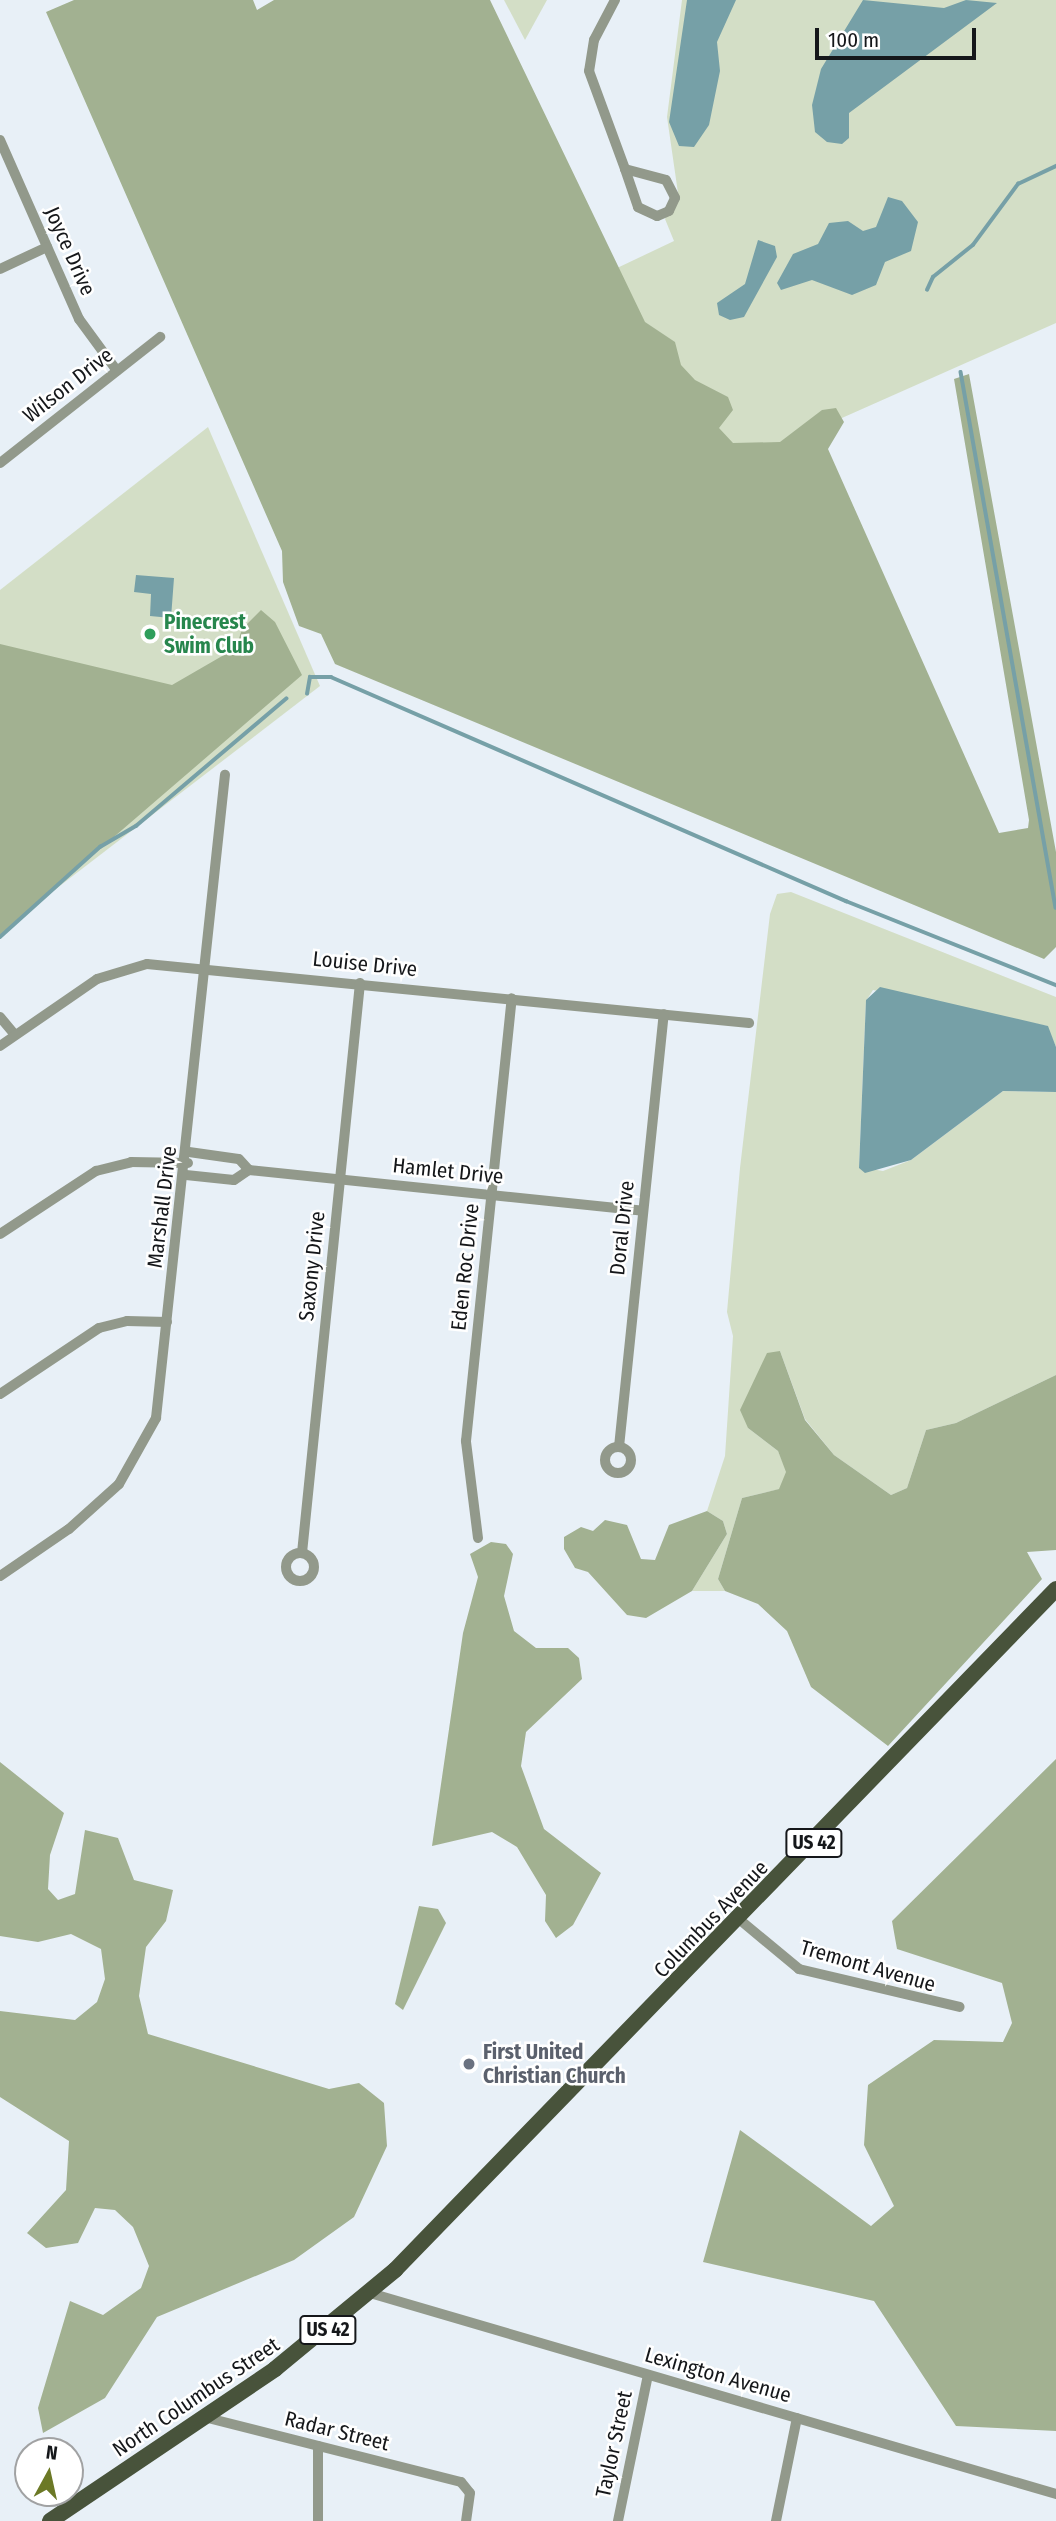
<!DOCTYPE html>
<style>
body{margin:0}
#map{position:relative;width:1056px;height:2521px;overflow:hidden;background:#e8f0f7;font-family:"Fira Sans Condensed",sans-serif}
div>[style]{position:absolute}
.green>*{inset:0;background:#d3dec6}
.forest>*{inset:0;background:#a2b191}
.water>*{inset:0;background:#76a0a7}
.stream>*{height:3.5px;margin:-1.75px;padding:0 1.75px;transform-origin:1.75px;border-radius:1.75px;background:#76a0a7}
.street>*{height:10px;margin:-5px;padding:0 5px;transform-origin:5px;border-radius:5px;background:#92998b}
.street>.ring{margin:-5px;padding:0;box-sizing:content-box;background:none;border:10px solid #92998b;border-radius:50%}
.primary>*{height:16px;margin:-8px;padding:0 8px;transform-origin:8px;border-radius:8px;background:#48533b}
.dots>*{width:19px;height:19px;translate:-50% -50%;box-sizing:border-box;border:4px solid #fff;border-radius:50%}
span{translate:-50% -50%;white-space:nowrap;text-align:center;line-height:1.15;-webkit-text-stroke:5px #fff;paint-order:stroke}
.shield-label span{padding:2px 5px;background:#fff;border:2px solid;border-radius:5px;-webkit-text-stroke-width:0}
.shield-label{font-size:19px;color:#15171a;font-weight:700}
.street-label{font-size:21px;color:#15171a}
.leisure-label{font-size:21px;color:#27864d;font-weight:700}
.left{translate:0 -50%;text-align:left}
.worship-label{font-size:21px;color:#5b616d;font-weight:700}
.north{position:absolute;left:14px;top:2437px;width:70px;height:70px;box-sizing:border-box;background:#fff;border:2px solid #a1a2a3;border-radius:50%;rotate:8deg;font-size:19px;font-weight:700;line-height:28px;text-align:center;color:#15171a}
.north::after{content:'';display:block;margin:auto;width:24px;height:32px;background:#6c7926;clip-path:polygon(50% 0,100% 100%,50% 72%,0 100%)}
.scale{position:absolute;left:815px;top:28px;width:161px;height:32px;box-sizing:border-box;border:4px solid #15171a;border-top:0;padding-left:9px;font-size:21px;line-height:24px;white-space:nowrap;color:#15171a;-webkit-text-stroke:5px #fff;paint-order:stroke}
</style>
<div id="map">
<div class="green">
<div style="clip-path:polygon(504px 0,547px 0,525px 40px)"></div>
<div style="clip-path:polygon(682px 0,1056px 0,1056px 323px,709px 477px,615px 269px,674px 241px,665px 219px,678px 193px,667px 117px)"></div>
<div style="clip-path:polygon(208px 427px,320px 686px,35px 905px,0 862px,0 590px)"></div>
<div style="clip-path:polygon(791px 892px,1056px 997px,1056px 1047px,1047px 1026px,873px 990px,866px 1001px,859px 1167px,883px 1171px,911px 1160px,1003px 1091px,1056px 1092px,1056px 1375px,956px 1423px,926px 1430px,907px 1488px,891px 1495px,834px 1455px,805px 1419px,780px 1351px,748px 1428px,778px 1451px,787px 1472px,780px 1489px,742px 1498px,718px 1579px,725px 1591px,692px 1591px,727px 1534px,723px 1521px,707px 1511px,725px 1456px,733px 1336px,727px 1312px,740px 1168px,770px 914px,777px 894px)"></div>
</div>
<div class="forest">
<div style="clip-path:polygon(74px 0,253px 0,257px 10px,274px 0,490px 0,645px 322px,675px 342px,681px 365px,695px 380px,728px 397px,733px 410px,719px 428px,733px 443px,780px 442px,822px 410px,836px 408px,844px 422px,828px 449px,999px 833px,1028px 828px,1029px 820px,954px 379px,969px 374px,1056px 852px,1056px 947px,1044px 959px,335px 664px,321px 634px,299px 626px,283px 582px,282px 551px,46px 12px)"></div>
<div style="clip-path:polygon(261px 610px,275px 622px,302px 675px,0 935px,0 644px,172px 685px,236px 648px,242px 629px)"></div>
<div style="clip-path:polygon(780px 1351px,805px 1420px,834px 1455px,891px 1495px,907px 1488px,926px 1430px,956px 1423px,1056px 1375px,1056px 1550px,1027px 1552px,1042px 1579px,888px 1746px,811px 1687px,787px 1631px,758px 1604px,725px 1591px,718px 1579px,742px 1498px,779px 1489px,786px 1472px,778px 1451px,748px 1428px,740px 1410px,767px 1353px)"></div>
<div style="clip-path:polygon(707px 1511px,723px 1521px,727px 1534px,692px 1591px,646px 1618px,627px 1615px,588px 1572px,575px 1568px,564px 1549px,564px 1537px,581px 1527px,593px 1531px,605px 1520px,627px 1525px,641px 1559px,655px 1560px,669px 1525px)"></div>
<div style="clip-path:polygon(491px 1542px,506px 1544px,513px 1554px,504px 1596px,514px 1631px,536px 1648px,568px 1648px,579px 1658px,582px 1679px,526px 1732px,521px 1766px,544px 1829px,601px 1873px,573px 1925px,556px 1938px,545px 1921px,546px 1895px,517px 1847px,492px 1832px,432px 1846px,463px 1633px,478px 1577px,470px 1554px)"></div>
<div style="clip-path:polygon(1056px 1759px,1056px 2431px,956px 2426px,874px 2301px,703px 2262px,740px 2130px,871px 2226px,894px 2206px,864px 2145px,868px 2085px,934px 2040px,1003px 2042px,1012px 2023px,1002px 1983px,897px 1949px,892px 1921px)"></div>
<div style="clip-path:polygon(0 1762px,64px 1813px,50px 1855px,48px 1889px,58px 1900px,75px 1894px,85px 1830px,118px 1838px,134px 1880px,173px 1890px,166px 1921px,146px 1947px,139px 1996px,148px 2034px,329px 2089px,359px 2083px,384px 2103px,387px 2146px,354px 2217px,294px 2260px,157px 2317px,105px 2398px,43px 2433px,38px 2408px,70px 2301px,103px 2315px,141px 2288px,149px 2266px,133px 2227px,115px 2210px,95px 2208px,78px 2243px,46px 2248px,27px 2233px,66px 2190px,69px 2141px,0 2097px,0 2011px,75px 2020px,97px 2002px,105px 1979px,101px 1949px,71px 1934px,38px 1942px,0 1936px)"></div>
<div style="clip-path:polygon(419px 1906px,438px 1909px,446px 1923px,403px 2010px,395px 2004px)"></div>
</div>
<div class="water">
<div style="clip-path:polygon(687px 0,736px 0,717px 42px,720px 71px,709px 125px,694px 147px,679px 146px,669px 122px)"></div>
<div style="clip-path:polygon(863px 0,944px 8px,966px 0,997px 3px,849px 113px,849px 138px,842px 144px,827px 142px,815px 132px,812px 105px,821px 69px)"></div>
<div style="clip-path:polygon(888px 197px,902px 201px,918px 222px,911px 251px,885px 262px,876px 285px,852px 295px,812px 280px,781px 290px,777px 283px,793px 254px,818px 244px,829px 223px,848px 221px,863px 231px,876px 227px)"></div>
<div style="clip-path:polygon(758px 240px,775px 246px,777px 257px,744px 317px,730px 320px,719px 315px,717px 303px,745px 284px)"></div>
<div style="clip-path:polygon(136px 575px,174px 578px,171px 618px,150px 616px,151px 594px,134px 592px)"></div>
<div style="clip-path:polygon(880px 987px,1048px 1026px,1056px 1047px,1056px 1092px,1003px 1091px,911px 1160px,865px 1173px,859px 1168px,866px 1000px)"></div>
</div>
<div class="stream">
<div style="left:927px;top:290px;width:14px;rotate:-65deg"></div>
<div style="left:933px;top:277px;width:51px;rotate:-38.7deg"></div>
<div style="left:973px;top:245px;width:76px;rotate:-53.6deg"></div>
<div style="left:1018px;top:184px;width:42px;rotate:-25.3deg"></div>
<div style="left:961px;top:372px;width:544px;rotate:79.95deg"></div>
<div style="left:307px;top:694px;width:17px;rotate:-80deg"></div>
<div style="left:310px;top:677px;width:21px"></div>
<div style="left:331px;top:677px;width:562px;rotate:23.51deg"></div>
<div style="left:846px;top:901px;width:226px;rotate:21.8deg"></div>
<div style="left:0;top:937px;width:135px;rotate:-42deg"></div>
<div style="left:100px;top:847px;width:42px;rotate:-30.3deg"></div>
<div style="left:136px;top:826px;width:197px;rotate:-40.3deg"></div>
</div>
<div class="street">
<div style="left:615px;top:0;width:45px;rotate:117.7deg"></div>
<div style="left:594px;top:40px;width:31px;rotate:99deg"></div>
<div style="left:589px;top:71px;width:104px;rotate:69.8deg"></div>
<div style="left:0;top:140px;width:196px;rotate:66.2deg"></div>
<div style="left:79px;top:319px;width:64px;rotate:53.8deg"></div>
<div style="left:625px;top:169px;width:42px;rotate:15deg"></div>
<div style="left:666px;top:180px;width:20px;rotate:63deg"></div>
<div style="left:675px;top:198px;width:14px;rotate:115deg"></div>
<div style="left:669px;top:211px;width:13px;rotate:157deg"></div>
<div style="left:657px;top:216px;width:21px;rotate:-155deg"></div>
<div style="left:638px;top:207px;width:40px;rotate:-108.9deg"></div>
<div style="left:0;top:269px;width:52px;rotate:-25.1deg"></div>
<div style="left:0;top:463px;width:204px;rotate:-38.2deg"></div>
<div style="left:0;top:1017px;width:23px;rotate:50deg"></div>
<div style="left:0;top:1046px;width:118px;rotate:-34.6deg"></div>
<div style="left:97px;top:979px;width:52px;rotate:-16.7deg"></div>
<div style="left:147px;top:964px;width:605px;rotate:5.6deg"></div>
<div style="left:189px;top:1152px;width:50px;rotate:8deg"></div>
<div style="left:239px;top:1159px;width:15px;rotate:48deg"></div>
<div style="left:249px;top:1170px;width:396px;rotate:5.9deg"></div>
<div style="left:186px;top:1175px;width:48px;rotate:5.9deg"></div>
<div style="left:234px;top:1180px;width:18px;rotate:-34deg"></div>
<div style="left:0;top:1234px;width:115px;rotate:-33.3deg"></div>
<div style="left:96px;top:1171px;width:36px;rotate:-14deg"></div>
<div style="left:131px;top:1162px;width:57px;rotate:1deg"></div>
<div style="left:0;top:1394px;width:119px;rotate:-33.7deg"></div>
<div style="left:99px;top:1328px;width:29px;rotate:-14deg"></div>
<div style="left:127px;top:1321px;width:40px;rotate:1.4deg"></div>
<div class="ring" style="left:605px;top:1447px;width:16px;height:16px"></div>
<div style="left:619px;top:1447px;width:435px;rotate:-84.1deg"></div>
<div style="left:478px;top:1538px;width:98px;rotate:-97.1deg"></div>
<div style="left:466px;top:1441px;width:445px;rotate:-84.1deg"></div>
<div class="ring" style="left:286px;top:1553px;width:18px;height:18px"></div>
<div style="left:302px;top:1553px;width:573px;rotate:-84.19deg"></div>
<div style="left:0;top:1576px;width:83px;rotate:-34.3deg"></div>
<div style="left:69px;top:1529px;width:67px;rotate:-42deg"></div>
<div style="left:119px;top:1484px;width:76px;rotate:-60.7deg"></div>
<div style="left:156px;top:1418px;width:647px;rotate:-83.88deg"></div>
<div style="left:740px;top:1920px;width:77px;rotate:39.7deg"></div>
<div style="left:799px;top:1969px;width:165px;rotate:13.3deg"></div>
<div style="left:370px;top:2293px;width:715px;rotate:16.33deg"></div>
<div style="left:204px;top:2417px;width:265px;rotate:14.2deg"></div>
<div style="left:461px;top:2482px;width:14px;rotate:51deg"></div>
<div style="left:470px;top:2493px;width:28px;rotate:98deg"></div>
<div style="left:318px;top:2446px;width:75px;rotate:90deg"></div>
<div style="left:618px;top:2521px;width:149px;rotate:-78.4deg"></div>
<div style="left:776px;top:2521px;width:105px;rotate:-78.5deg"></div>
</div>
<div class="primary">
<div style="left:50px;top:2521px;width:272px;rotate:-34deg"></div>
<div style="left:275px;top:2369px;width:156px;rotate:-39.5deg"></div>
<div style="left:395px;top:2270px;width:949px;rotate:-45.85deg"></div>
</div>
<div class="dots">
<div style="left:150px;top:634px;background:#2e9e5b"></div>
<div style="left:469px;top:2064px;background:#6b7280"></div>
</div>
<div class="shield-label">
<span style="left:814px;top:1843px">US 42</span>
<span style="left:328px;top:2330px">US 42</span>
</div>
<div class="street-label">
<span style="left:70px;top:251px;rotate:66deg">Joyce Drive</span>
<span style="left:68px;top:385px;rotate:-38deg">Wilson Drive</span>
<span style="left:365px;top:964px;rotate:6deg">Louise Drive</span>
<span style="left:448px;top:1171px;rotate:6deg">Hamlet Drive</span>
<span style="left:162px;top:1207px;rotate:-83deg">Marshall Drive</span>
<span style="left:622px;top:1228px;rotate:-84deg">Doral Drive</span>
<span style="left:312px;top:1266px;rotate:-84deg">Saxony Drive</span>
<span style="left:465px;top:1267px;rotate:-84deg">Eden Roc Drive</span>
<span style="left:711px;top:1919px;rotate:-46deg">Columbus Avenue</span>
<span style="left:868px;top:1966px;rotate:16deg">Tremont Avenue</span>
<span style="left:718px;top:2375px;rotate:16deg">Lexington Avenue</span>
<span style="left:196px;top:2397px;rotate:-34deg">North Columbus Street</span>
<span style="left:337px;top:2431px;rotate:14deg">Radar Street</span>
<span style="left:614px;top:2444px;rotate:-78deg">Taylor Street</span>
</div>
<div class="leisure-label">
<span class="left" style="left:164px;top:634px">Pinecrest<br>Swim Club</span>
</div>
<div class="worship-label">
<span class="left" style="left:483px;top:2064px">First United<br>Christian Church</span>
</div>
<div class="north">N</div>
<div class="scale">100 m</div>
</div>
